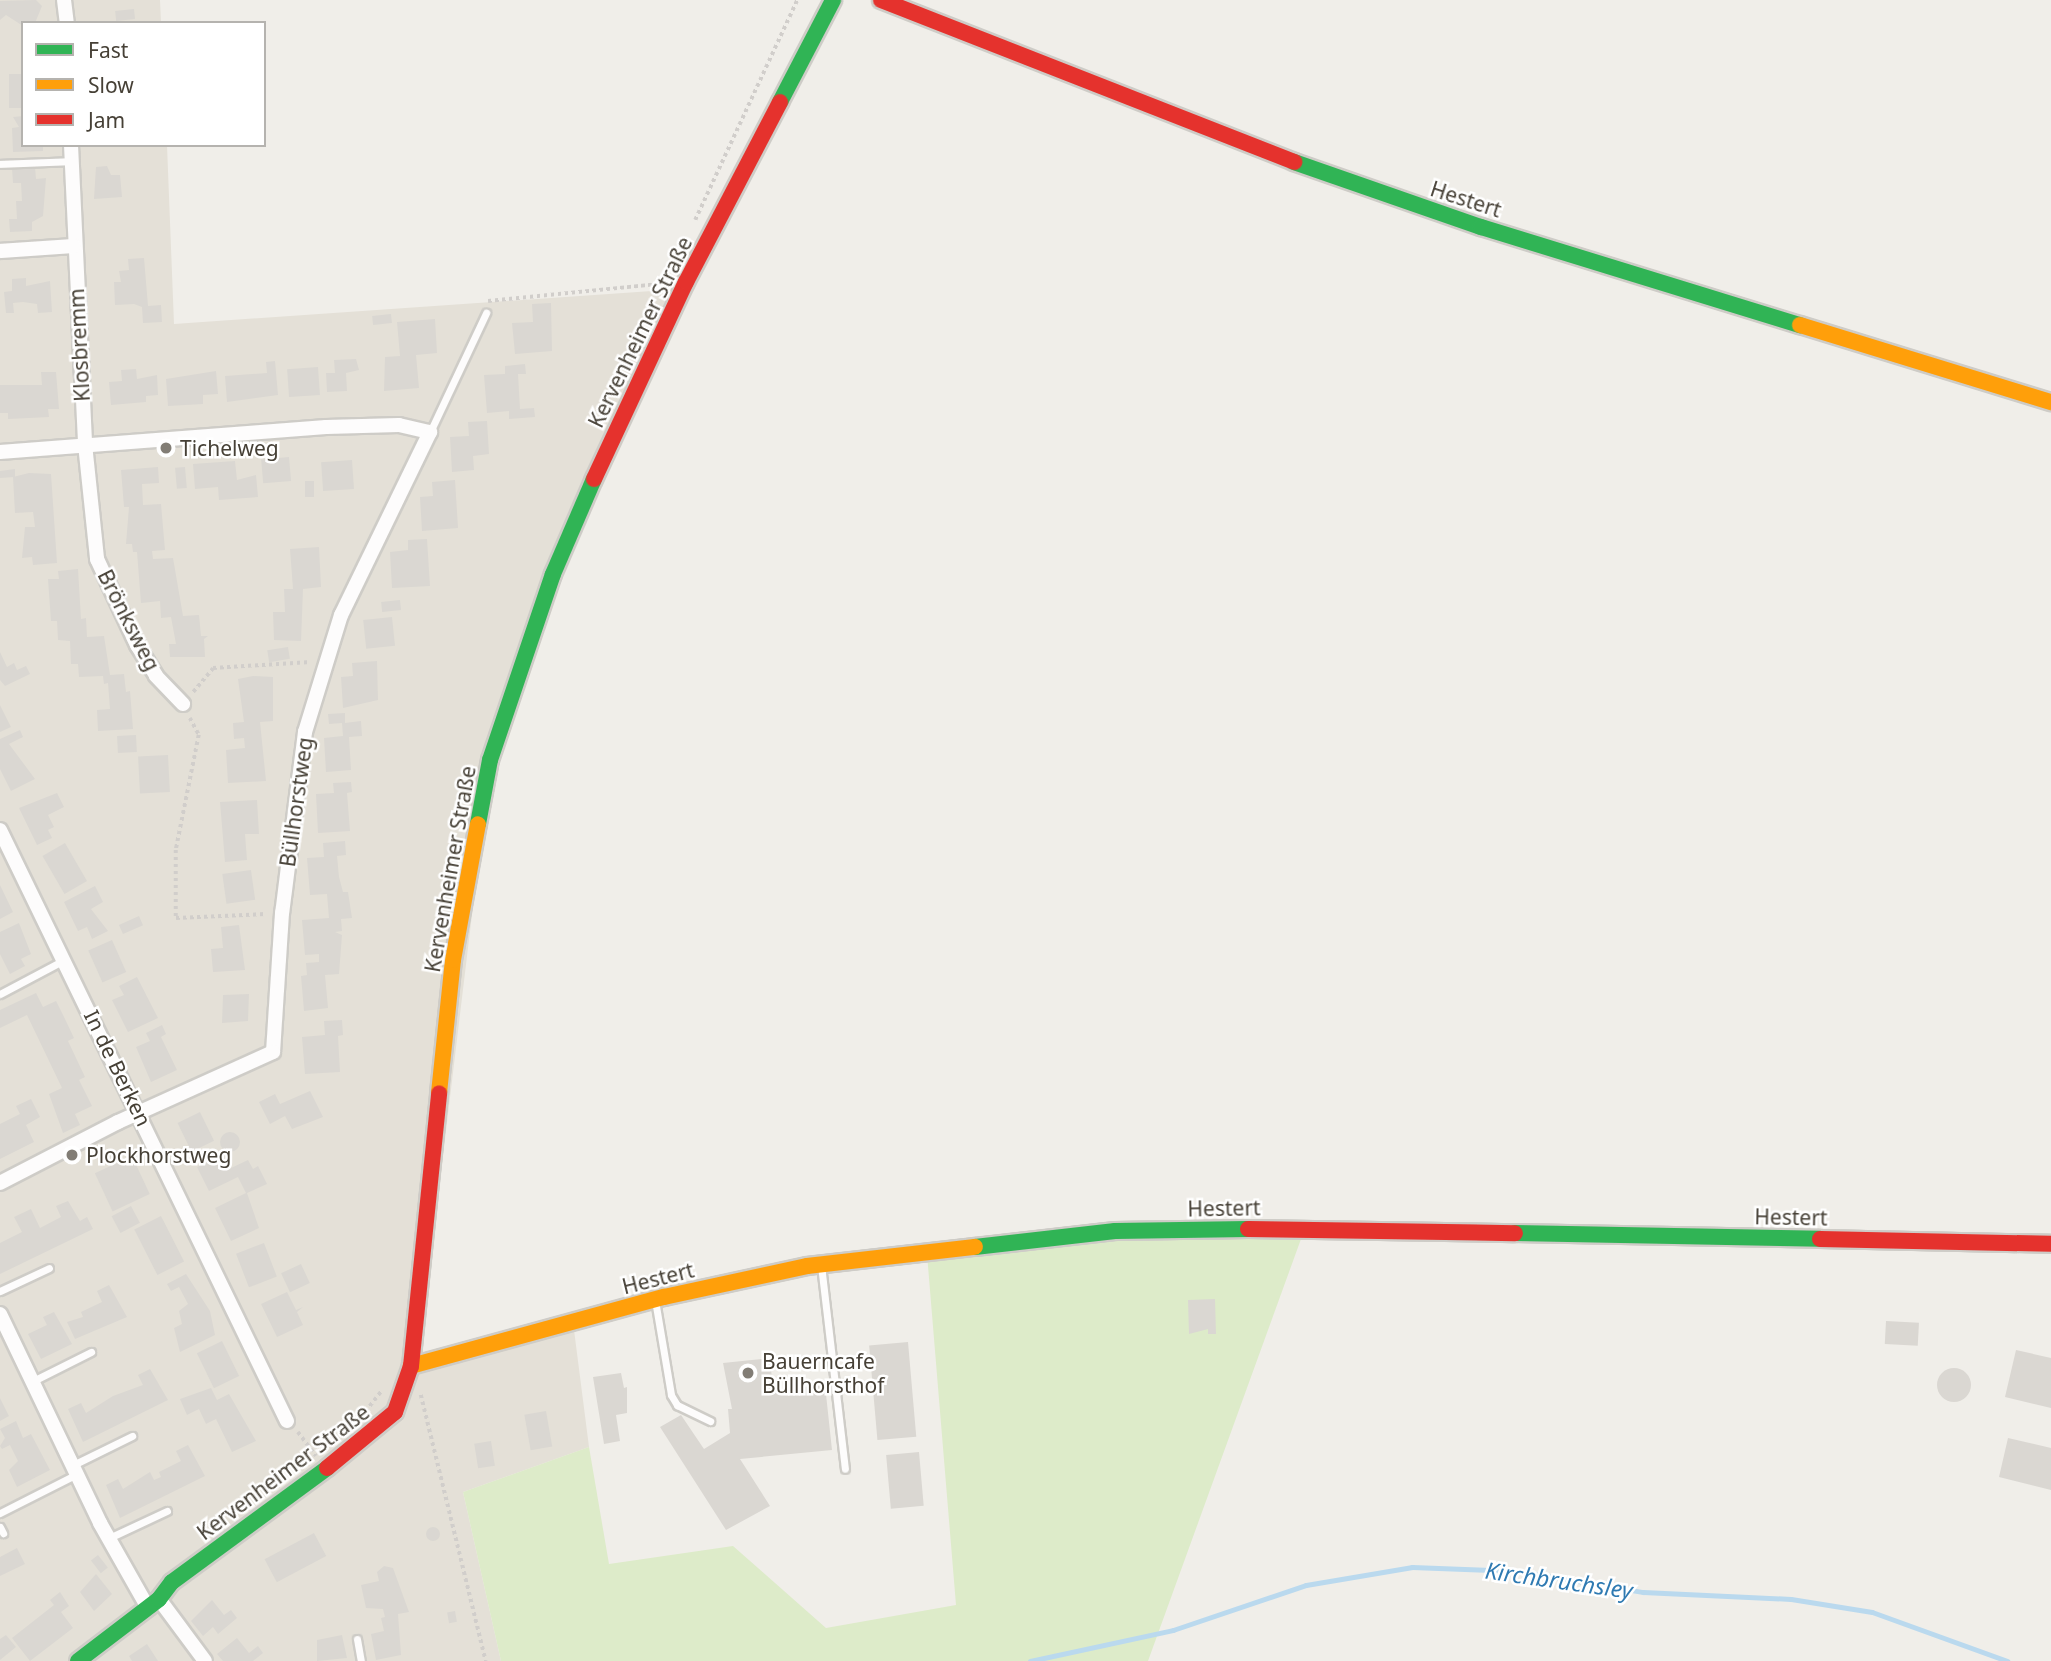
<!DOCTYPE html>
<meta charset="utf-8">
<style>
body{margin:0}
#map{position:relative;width:2051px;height:1661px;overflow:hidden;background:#f0eee9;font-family:"Noto Sans",sans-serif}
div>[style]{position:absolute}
.residential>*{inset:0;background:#e4e0d7}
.green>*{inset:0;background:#ddebc9}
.stream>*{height:5px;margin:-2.5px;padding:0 2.5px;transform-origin:2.5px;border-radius:2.5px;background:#bad9ee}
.building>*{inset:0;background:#dad7d2;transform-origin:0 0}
.round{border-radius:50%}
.path>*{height:3.5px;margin-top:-1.75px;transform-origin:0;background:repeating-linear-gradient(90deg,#d1cecb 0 3.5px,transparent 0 7px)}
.roads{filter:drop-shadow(2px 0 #ceccc7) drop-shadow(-2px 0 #ceccc7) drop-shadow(0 2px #ceccc7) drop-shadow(0 -2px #ceccc7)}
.lane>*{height:7px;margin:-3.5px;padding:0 3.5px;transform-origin:3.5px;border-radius:3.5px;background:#fdfcfc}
.street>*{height:14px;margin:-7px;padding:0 7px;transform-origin:7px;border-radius:7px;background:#fdfcfc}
.fast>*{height:16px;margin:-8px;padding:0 8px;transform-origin:8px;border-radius:8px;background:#30b455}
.slow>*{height:16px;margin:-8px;padding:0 8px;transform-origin:8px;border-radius:8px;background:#ff9f0a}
.jam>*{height:16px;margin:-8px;padding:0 8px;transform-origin:8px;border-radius:8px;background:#e5322d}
.dots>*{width:19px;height:19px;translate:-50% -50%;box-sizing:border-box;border:4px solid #fff;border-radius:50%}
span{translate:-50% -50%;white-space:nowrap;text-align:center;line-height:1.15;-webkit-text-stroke:5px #fff;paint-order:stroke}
.street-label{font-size:21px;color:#464036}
.poi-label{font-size:21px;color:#464036}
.left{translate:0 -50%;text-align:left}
.water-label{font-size:23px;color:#2f7ab2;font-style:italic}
.legend{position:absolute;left:21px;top:21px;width:245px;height:126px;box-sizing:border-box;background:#fff;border:2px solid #b5b3af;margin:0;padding:9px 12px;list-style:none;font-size:21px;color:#464036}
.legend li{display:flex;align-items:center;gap:14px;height:35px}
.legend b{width:35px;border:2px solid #b5b3af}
</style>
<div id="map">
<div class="residential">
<div style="clip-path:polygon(0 0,160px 0,161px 23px,23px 23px,23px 145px,167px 145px,174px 324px,695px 288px,565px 539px,491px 757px,435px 1222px,412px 1365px,573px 1322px,589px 1447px,463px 1492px,501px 1661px,0 1661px)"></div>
</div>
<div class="green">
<div style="clip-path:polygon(1305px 1228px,1148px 1661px,501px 1661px,463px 1492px,589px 1447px,609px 1564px,733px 1546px,826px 1628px,956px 1605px,927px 1254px,1115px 1231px)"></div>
</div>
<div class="stream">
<div style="left:1030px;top:1661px;width:146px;rotate:-12.2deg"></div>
<div style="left:1173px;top:1630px;width:140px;rotate:-18.7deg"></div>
<div style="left:1306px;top:1585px;width:108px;rotate:-9.6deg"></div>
<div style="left:1412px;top:1567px;width:105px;rotate:2.2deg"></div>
<div style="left:1517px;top:1571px;width:128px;rotate:9.5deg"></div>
<div style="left:1643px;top:1592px;width:148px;rotate:2.7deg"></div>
<div style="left:1791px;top:1599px;width:82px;rotate:9.1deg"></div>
<div style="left:1872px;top:1612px;width:144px;rotate:19.9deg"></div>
</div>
<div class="building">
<div style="clip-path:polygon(36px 0,42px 6px,35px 23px,23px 23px,23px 26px,6px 15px,0 20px,0 1px)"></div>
<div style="left:134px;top:9px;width:10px;height:19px;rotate:84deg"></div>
<div style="left:23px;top:74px;width:34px;height:14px;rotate:90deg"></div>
<div style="clip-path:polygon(23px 116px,23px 145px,43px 145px,43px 151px,13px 152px,12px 128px,19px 127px,13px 117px)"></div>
<div style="clip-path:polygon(107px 166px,111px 175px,120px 175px,122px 197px,94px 199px,96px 167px)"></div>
<div style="clip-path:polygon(35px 167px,36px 179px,46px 178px,43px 216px,32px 222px,32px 231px,10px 232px,9px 219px,17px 219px,16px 201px,22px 201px,21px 183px,13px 183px,12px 168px)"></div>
<div style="clip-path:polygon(144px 258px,148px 306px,161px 305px,162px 322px,143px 323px,142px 307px,134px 304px,115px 305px,114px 282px,121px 282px,119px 271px,129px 270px,128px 259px)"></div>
<div style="clip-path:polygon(26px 278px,26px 286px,50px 281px,52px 312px,38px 313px,37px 304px,23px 302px,13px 303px,14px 313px,6px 313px,4px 292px,12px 291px,12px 279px)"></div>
<div style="clip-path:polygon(551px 303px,552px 351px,515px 354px,512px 323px,533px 322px,532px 304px)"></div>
<div style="left:391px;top:314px;width:9px;height:19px;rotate:84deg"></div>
<div style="clip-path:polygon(435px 319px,437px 353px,416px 355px,419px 388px,384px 391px,385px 357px,400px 356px,397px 322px)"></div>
<div style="clip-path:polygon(356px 359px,359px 370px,346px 373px,347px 391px,327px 392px,326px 373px,335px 373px,334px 360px)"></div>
<div style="clip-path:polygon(275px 361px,278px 395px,227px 402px,225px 376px,267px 373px,266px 362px)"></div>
<div style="clip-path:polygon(525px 364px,526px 374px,518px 374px,520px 409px,534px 408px,535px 417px,509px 419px,509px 411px,487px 413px,484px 375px,505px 374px,505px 366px)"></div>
<div style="left:318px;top:367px;width:28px;height:31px;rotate:86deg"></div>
<div style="clip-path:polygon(136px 369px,137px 379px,157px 375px,158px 395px,146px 396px,146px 402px,111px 405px,109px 382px,122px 381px,121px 370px)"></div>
<div style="clip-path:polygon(216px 371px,218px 394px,203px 395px,203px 404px,168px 406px,166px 379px)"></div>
<div style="clip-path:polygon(41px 372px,56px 372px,59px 409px,48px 409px,49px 417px,8px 419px,8px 413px,0 413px,0 385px,42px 385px)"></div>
<div style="clip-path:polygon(487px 421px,489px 454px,473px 456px,474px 470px,452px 472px,450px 437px,469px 436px,468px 422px)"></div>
<div style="left:289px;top:457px;width:24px;height:28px;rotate:85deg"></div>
<div style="left:352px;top:460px;width:29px;height:31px;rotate:86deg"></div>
<div style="clip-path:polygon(235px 461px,237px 480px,256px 475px,258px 497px,219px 500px,218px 487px,195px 489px,193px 464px)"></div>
<div style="clip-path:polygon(158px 467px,159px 483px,142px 484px,143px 505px,161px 504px,165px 550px,152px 551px,153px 559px,173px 558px,183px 616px,199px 615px,201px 636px,208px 636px,204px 639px,205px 657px,170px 657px,169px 644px,176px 644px,171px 617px,161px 618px,160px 601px,141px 603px,137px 552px,133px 552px,132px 544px,126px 544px,129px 507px,124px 507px,121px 470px)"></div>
<div style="left:185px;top:467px;width:21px;height:10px;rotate:85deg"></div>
<div style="clip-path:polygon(15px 469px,15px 477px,0 478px,0 471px)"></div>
<div style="clip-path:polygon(29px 473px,51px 474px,57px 563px,33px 565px,32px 557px,22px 558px,25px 527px,35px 527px,34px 519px,33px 512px,15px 513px,13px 477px)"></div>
<div style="clip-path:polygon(455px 480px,458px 528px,422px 531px,420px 497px,433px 496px,432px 482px)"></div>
<div style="left:305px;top:481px;width:9px;height:16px"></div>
<div style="clip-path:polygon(427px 539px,430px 586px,392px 588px,390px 552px,408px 550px,408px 540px)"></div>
<div style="clip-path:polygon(319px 547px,321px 587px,303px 589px,301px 641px,274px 640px,273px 612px,285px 612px,284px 589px,293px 589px,290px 549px)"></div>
<div style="clip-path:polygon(78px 569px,81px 619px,86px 618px,87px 637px,104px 636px,110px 675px,124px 674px,126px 692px,130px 691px,133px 729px,98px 731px,97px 710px,110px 709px,108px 683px,104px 684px,103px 676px,79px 677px,78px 664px,71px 664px,70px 641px,58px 640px,57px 621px,51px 621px,48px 579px,59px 579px,58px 571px)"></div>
<div style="left:400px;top:600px;width:10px;height:19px;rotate:84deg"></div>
<div style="left:392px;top:617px;width:29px;height:29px;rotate:84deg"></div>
<div style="left:288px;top:647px;width:12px;height:21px;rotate:81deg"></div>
<div style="clip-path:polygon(0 652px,7px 667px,14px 663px,17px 670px,26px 666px,30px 674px,5px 686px,0 680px)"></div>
<div style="clip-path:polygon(377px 661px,378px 700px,343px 708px,341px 677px,353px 676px,352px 663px)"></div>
<div style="clip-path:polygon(253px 676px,273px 677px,273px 721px,260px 722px,266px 781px,228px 783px,226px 750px,245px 748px,244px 738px,234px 739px,233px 723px,244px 722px,238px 679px)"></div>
<div style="clip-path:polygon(0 705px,11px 727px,0 732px)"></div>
<div style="clip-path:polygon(345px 713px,345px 723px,361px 721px,362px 736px,349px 737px,351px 770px,326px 772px,324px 738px,343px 736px,342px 723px,329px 724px,328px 714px)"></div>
<div style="clip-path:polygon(20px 730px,23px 737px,9px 744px,35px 779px,11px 791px,0 769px,0 739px)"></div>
<div style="left:136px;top:735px;width:17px;height:19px;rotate:87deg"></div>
<div style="left:168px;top:755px;width:37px;height:30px;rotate:87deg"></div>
<div style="clip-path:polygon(351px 782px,352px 792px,347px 793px,350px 831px,318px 833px,316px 794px,334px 793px,333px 783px)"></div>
<div style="clip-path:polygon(57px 793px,64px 807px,48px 815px,54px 827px,48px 830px,52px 838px,37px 845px,19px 808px)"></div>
<div style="clip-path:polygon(257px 800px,259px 834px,245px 834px,247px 860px,225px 862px,220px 802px)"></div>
<div style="clip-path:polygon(345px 841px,346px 855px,337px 856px,339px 877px,343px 892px,348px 892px,352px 918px,341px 919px,342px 931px,335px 932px,342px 935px,339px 974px,325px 975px,328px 1008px,304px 1011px,301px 976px,307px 975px,306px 963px,319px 962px,319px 954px,305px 955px,302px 920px,329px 918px,327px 894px,310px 895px,307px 858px,324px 857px,323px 843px)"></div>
<div style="left:65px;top:843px;width:44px;height:26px;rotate:60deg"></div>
<div style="left:251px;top:870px;width:30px;height:29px;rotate:82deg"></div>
<div style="clip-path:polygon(0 885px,13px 912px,0 919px)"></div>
<div style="clip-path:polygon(95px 886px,103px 902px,91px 909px,108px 931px,92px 939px,87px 927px,78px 931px,64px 902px)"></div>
<div style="left:139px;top:916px;width:10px;height:22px;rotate:66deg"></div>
<div style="clip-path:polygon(19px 923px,31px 954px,21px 959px,25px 966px,10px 974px,0 954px,0 932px)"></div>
<div style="clip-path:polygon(239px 925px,245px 970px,213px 972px,211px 949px,223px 948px,221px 927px)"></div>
<div style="left:112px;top:940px;width:35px;height:26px;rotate:66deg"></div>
<div style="clip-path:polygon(137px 977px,158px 1018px,128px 1032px,112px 1000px,124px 995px,119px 986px)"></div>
<div style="clip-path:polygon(36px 993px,43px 1007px,56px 1001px,65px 1019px,74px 1038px,68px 1041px,85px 1077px,79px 1080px,92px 1106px,75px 1114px,80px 1125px,63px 1133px,49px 1094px,62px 1088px,27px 1015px,0 1028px,0 1010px)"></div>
<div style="clip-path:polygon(249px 994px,248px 1021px,222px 1023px,223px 995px)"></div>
<div style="clip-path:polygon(342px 1020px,343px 1035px,338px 1036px,340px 1072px,305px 1074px,302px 1037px,325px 1035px,324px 1021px)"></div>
<div style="clip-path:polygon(162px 1025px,166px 1034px,161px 1037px,177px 1070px,151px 1082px,136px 1047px,150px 1041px,146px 1033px)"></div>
<div style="clip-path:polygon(310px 1091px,323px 1117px,292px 1129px,285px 1116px,270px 1124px,259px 1102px,275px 1094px,280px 1104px)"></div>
<div style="clip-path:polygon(31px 1099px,40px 1117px,26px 1125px,34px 1142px,0 1159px,0 1124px,20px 1114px,16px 1106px)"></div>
<div style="left:200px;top:1112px;width:32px;height:25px;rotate:64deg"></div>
<div class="round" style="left:220px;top:1132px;width:20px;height:20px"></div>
<div style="clip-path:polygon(223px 1155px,229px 1169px,248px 1160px,253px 1169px,258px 1166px,267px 1184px,247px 1193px,259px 1228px,231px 1241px,215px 1208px,246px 1193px,238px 1177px,209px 1191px,197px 1167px)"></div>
<div style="left:132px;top:1156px;width:42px;height:41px;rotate:65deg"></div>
<div style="clip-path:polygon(68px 1201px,80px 1221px,87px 1217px,93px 1229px,0 1274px,0 1243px,22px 1232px,14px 1217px,31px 1209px,40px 1228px,61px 1217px,56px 1206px)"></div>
<div style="left:131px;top:1206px;width:19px;height:22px;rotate:62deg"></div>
<div style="left:161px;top:1216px;width:51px;height:30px;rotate:63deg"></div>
<div style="left:264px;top:1243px;width:36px;height:30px;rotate:69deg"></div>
<div style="left:301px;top:1264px;width:21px;height:22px;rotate:65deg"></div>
<div style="clip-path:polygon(186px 1274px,210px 1311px,215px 1335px,180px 1352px,174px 1328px,182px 1324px,179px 1311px,188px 1304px,179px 1287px,171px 1291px,167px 1284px)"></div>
<div style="clip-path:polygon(109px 1285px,127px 1317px,75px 1339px,67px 1322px,83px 1317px,81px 1312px,102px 1302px,97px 1291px)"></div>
<div style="clip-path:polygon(287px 1292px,296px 1310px,303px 1307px,297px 1312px,303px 1325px,277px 1337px,261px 1304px)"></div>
<div style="clip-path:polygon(1215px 1299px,1216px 1334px,1208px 1334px,1208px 1329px,1189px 1334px,1188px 1300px)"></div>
<div style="clip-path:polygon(54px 1312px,72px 1344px,41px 1359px,28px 1334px,47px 1325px,43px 1317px)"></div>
<div style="left:1886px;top:1321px;width:33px;height:23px;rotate:3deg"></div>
<div style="left:222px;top:1341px;width:39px;height:28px;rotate:64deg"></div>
<div style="left:908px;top:1342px;width:95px;height:39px;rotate:85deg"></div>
<div style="clip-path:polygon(2016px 1350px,2051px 1358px,2051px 1408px,2005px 1397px)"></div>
<div style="clip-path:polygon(770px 1358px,773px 1390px,825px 1385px,832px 1450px,740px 1459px,770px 1506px,726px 1530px,660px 1427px,681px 1415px,704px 1449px,730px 1433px,728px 1409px,732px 1409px,723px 1363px)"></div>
<div class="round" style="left:1937px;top:1368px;width:34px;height:34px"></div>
<div style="clip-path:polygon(150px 1369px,168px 1400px,83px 1442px,68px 1409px,81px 1403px,86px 1413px,113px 1396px,143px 1385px,138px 1375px)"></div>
<div style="clip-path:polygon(621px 1373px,624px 1388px,627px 1387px,627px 1413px,616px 1415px,620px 1441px,604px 1444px,593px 1377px)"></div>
<div style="clip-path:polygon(211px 1388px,217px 1400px,229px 1394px,256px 1441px,232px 1452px,216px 1419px,206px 1424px,199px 1409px,187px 1415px,180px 1399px)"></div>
<div style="clip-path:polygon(0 1398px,9px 1416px,0 1421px)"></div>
<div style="left:546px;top:1411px;width:36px;height:22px;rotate:80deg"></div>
<div style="clip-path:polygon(16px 1421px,23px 1438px,31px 1434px,50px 1470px,17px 1487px,9px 1470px,18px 1461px,10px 1445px,2px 1449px,0 1446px,5px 1438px,0 1429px)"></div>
<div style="clip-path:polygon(2008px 1438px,2051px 1448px,2051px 1490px,1999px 1477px)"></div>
<div style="left:491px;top:1441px;width:25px;height:17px;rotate:81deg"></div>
<div style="clip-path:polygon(188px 1445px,205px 1476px,120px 1518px,106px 1485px,118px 1479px,123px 1489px,150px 1472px,154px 1480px,161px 1477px,159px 1472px,181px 1461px,176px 1451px)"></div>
<div style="left:919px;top:1452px;width:54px;height:33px;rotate:85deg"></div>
<div class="round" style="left:426px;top:1527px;width:14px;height:14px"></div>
<div style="left:314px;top:1533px;width:26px;height:56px;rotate:62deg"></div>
<div style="clip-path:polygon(17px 1548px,25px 1564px,0 1576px,0 1557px)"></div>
<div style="left:98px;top:1555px;width:16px;height:9px;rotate:52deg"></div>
<div style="clip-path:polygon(384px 1566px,393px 1568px,409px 1612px,398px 1614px,401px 1655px,376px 1660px,371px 1634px,384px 1631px,381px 1618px,385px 1617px,383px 1609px,366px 1608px,361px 1585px,379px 1581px,377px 1572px)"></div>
<div style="clip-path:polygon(96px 1574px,112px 1594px,94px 1611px,80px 1592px)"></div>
<div style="clip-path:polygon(60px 1592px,69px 1606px,61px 1612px,73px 1628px,30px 1661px,12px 1638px,54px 1605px,50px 1600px)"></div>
<div style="clip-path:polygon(212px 1600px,224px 1615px,231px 1610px,237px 1618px,218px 1634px,213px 1627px,203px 1636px,191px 1621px)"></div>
<div style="left:455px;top:1611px;width:11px;height:8px;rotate:80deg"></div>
<div style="clip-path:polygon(6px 1635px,16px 1647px,0 1660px,0 1639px)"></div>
<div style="clip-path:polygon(342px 1635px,347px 1658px,317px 1661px,317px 1640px)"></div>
<div style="clip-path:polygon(237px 1638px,249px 1653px,258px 1646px,263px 1653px,253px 1661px,223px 1661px,217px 1654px)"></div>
<div style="clip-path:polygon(147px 1644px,158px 1661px,132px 1661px,129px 1656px)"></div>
</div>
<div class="path">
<div style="left:695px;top:220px;width:242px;rotate:-65.1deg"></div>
<div style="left:488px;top:301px;width:180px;rotate:-5.7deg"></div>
<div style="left:193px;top:692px;width:31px;rotate:-50deg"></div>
<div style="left:213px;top:668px;width:98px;rotate:-3.5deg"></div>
<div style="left:190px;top:718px;width:19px;rotate:62deg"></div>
<div style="left:199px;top:735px;width:117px;rotate:101.3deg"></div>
<div style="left:176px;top:850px;width:68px;rotate:90deg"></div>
<div style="left:176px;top:918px;width:90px;rotate:-2.5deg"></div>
<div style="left:449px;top:869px;width:26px;rotate:-79deg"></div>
<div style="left:421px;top:1395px;width:274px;rotate:76.3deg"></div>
<div style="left:361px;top:1417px;width:34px;rotate:-52deg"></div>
<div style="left:298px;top:1432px;width:30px;rotate:53deg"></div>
</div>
<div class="roads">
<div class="lane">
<div style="left:0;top:164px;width:71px;rotate:-2.4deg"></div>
<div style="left:430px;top:432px;width:132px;rotate:-64.8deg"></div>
<div style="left:0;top:994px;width:72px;rotate:-28deg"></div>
<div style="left:821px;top:1265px;width:205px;rotate:83.3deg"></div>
<div style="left:0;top:1291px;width:54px;rotate:-25.1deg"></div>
<div style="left:655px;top:1300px;width:96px;rotate:80.4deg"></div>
<div style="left:671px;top:1395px;width:12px;rotate:59deg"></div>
<div style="left:677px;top:1405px;width:37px;rotate:26deg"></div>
<div style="left:33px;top:1381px;width:65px;rotate:-26.6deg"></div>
<div style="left:73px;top:1465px;width:66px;rotate:-26.2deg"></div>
<div style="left:0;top:1513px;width:86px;rotate:-26.9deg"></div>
<div style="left:0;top:1527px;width:7px;rotate:63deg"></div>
<div style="left:109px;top:1538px;width:64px;rotate:-25deg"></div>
<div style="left:357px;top:1639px;width:22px;rotate:80deg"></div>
</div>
<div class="street">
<div style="left:64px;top:0;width:23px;rotate:83deg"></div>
<div style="left:71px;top:145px;width:299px;rotate:87.3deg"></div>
<div style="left:85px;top:444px;width:116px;rotate:84deg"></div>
<div style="left:97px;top:559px;width:95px;rotate:65.1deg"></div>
<div style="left:137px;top:645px;width:36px;rotate:58deg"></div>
<div style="left:156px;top:676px;width:39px;rotate:46deg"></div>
<div style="left:0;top:251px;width:74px;rotate:-3.9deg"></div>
<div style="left:0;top:452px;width:327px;rotate:-4.4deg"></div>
<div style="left:326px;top:427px;width:73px;rotate:-1.6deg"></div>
<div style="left:399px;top:425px;width:32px;rotate:13deg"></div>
<div style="left:430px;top:432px;width:203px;rotate:115.9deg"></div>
<div style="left:341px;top:615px;width:122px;rotate:107.1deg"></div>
<div style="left:305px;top:732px;width:182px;rotate:97.2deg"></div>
<div style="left:282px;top:913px;width:139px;rotate:93.7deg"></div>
<div style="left:273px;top:1052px;width:170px;rotate:155.7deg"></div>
<div style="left:118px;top:1122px;width:133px;rotate:152.7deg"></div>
<div style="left:0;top:830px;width:657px;rotate:64.1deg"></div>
<div style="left:0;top:1314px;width:232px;rotate:64.4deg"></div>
<div style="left:100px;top:1523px;width:98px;rotate:60.5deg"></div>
<div style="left:159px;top:1599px;width:77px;rotate:53.4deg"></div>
</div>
<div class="fast">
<div style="left:780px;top:102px;width:115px;rotate:-62.5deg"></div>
<div style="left:1294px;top:162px;width:198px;rotate:19.2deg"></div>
<div style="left:1481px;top:227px;width:334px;rotate:17.1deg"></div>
<div style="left:478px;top:824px;width:65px;rotate:-79.4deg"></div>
<div style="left:490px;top:760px;width:196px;rotate:-71.3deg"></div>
<div style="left:553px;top:574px;width:103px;rotate:-66.7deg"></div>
<div style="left:1515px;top:1233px;width:305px;rotate:1.1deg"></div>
<div style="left:975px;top:1247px;width:141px;rotate:-6.5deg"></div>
<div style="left:1115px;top:1231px;width:133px;rotate:-0.9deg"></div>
<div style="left:78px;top:1661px;width:102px;rotate:-37.4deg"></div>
<div style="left:159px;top:1599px;width:21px;rotate:-53deg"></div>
<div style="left:172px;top:1582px;width:192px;rotate:-36.3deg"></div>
</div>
<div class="slow">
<div style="left:1800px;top:325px;width:263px;rotate:17.1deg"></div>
<div style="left:439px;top:1093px;width:134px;rotate:-84deg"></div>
<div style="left:453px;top:960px;width:138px;rotate:-79.6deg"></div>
<div style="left:411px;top:1366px;width:262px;rotate:-15.3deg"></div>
<div style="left:664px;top:1297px;width:146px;rotate:-12.2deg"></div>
<div style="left:807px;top:1266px;width:169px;rotate:-6.5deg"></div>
</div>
<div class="jam">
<div style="left:881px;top:0;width:444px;rotate:21.4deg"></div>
<div style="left:594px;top:479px;width:217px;rotate:-65deg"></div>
<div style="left:686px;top:282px;width:203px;rotate:-62.4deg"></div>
<div style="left:1248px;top:1229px;width:267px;rotate:0.9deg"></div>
<div style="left:1820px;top:1239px;width:231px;rotate:1.2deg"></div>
<div style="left:327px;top:1468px;width:88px;rotate:-39.5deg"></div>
<div style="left:395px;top:1412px;width:49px;rotate:-70.8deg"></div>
<div style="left:411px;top:1366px;width:274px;rotate:-84.1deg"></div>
</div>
</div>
<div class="dots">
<div style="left:166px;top:448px;background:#827d75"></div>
<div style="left:72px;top:1155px;background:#827d75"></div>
<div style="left:748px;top:1373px;background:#827d75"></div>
</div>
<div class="street-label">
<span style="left:1466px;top:199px;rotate:18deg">Hestert</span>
<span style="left:640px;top:332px;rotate:-64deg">Kervenheimer Straße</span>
<span style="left:79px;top:345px;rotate:-93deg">Klosbremm</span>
<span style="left:129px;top:620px;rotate:63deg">Brönksweg</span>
<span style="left:296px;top:802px;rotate:-82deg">Büllhorstweg</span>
<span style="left:450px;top:869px;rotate:-80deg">Kervenheimer Straße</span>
<span style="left:118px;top:1068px;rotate:64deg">In de Berken</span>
<span style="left:1224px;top:1208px;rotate:-1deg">Hestert</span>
<span style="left:1791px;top:1217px;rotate:1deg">Hestert</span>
<span style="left:658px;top:1278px;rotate:-14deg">Hestert</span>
<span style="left:283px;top:1472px;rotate:-37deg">Kervenheimer Straße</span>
</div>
<div class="poi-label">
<span class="left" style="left:180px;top:448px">Tichelweg</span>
<span class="left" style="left:86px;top:1155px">Plockhorstweg</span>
<span class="left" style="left:762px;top:1373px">Bauerncafe<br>Büllhorsthof</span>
</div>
<div class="water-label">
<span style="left:1559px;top:1580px;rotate:8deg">Kirchbruchsley</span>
</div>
<ul class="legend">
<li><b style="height:9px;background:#30b455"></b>Fast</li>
<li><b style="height:9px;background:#ff9f0a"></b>Slow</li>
<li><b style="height:9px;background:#e5322d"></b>Jam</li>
</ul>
</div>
